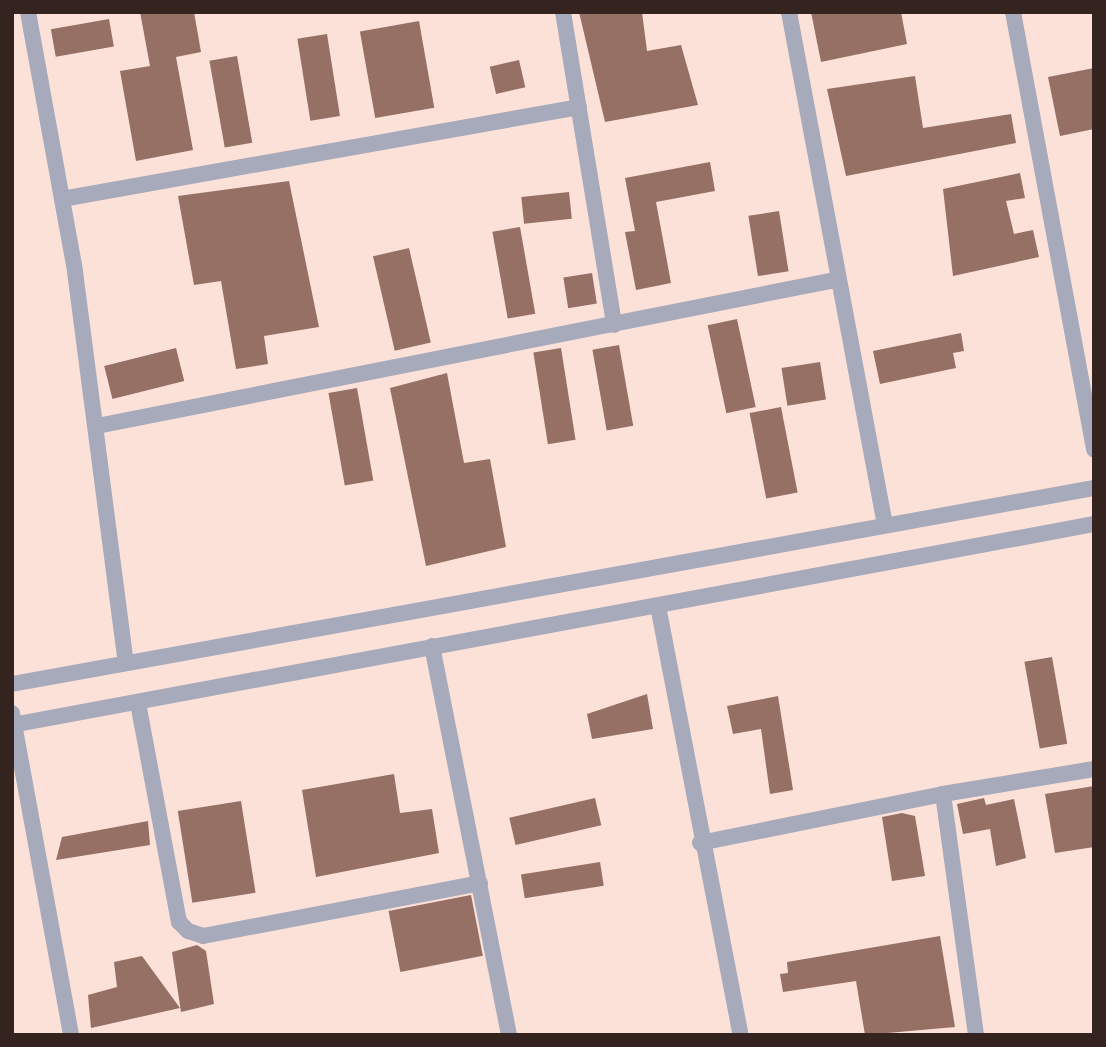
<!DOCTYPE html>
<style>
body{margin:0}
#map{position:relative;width:1106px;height:1047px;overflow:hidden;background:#fce1d9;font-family:Raleway,sans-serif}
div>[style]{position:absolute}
.building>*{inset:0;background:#966f65;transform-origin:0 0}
.street>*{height:16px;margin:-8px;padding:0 8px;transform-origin:8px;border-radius:8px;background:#a6aaba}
span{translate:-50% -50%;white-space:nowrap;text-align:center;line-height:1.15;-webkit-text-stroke:5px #fcf2f0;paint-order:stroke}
.frame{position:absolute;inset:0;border:14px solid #34231f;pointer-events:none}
</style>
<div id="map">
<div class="building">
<div style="clip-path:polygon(140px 12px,194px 12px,201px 52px,176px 57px,193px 150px,136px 161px,120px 71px,150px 66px)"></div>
<div style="clip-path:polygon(579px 12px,642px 12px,647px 51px,681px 45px,698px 105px,605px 122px)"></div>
<div style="clip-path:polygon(811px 12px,901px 12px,907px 44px,821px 62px)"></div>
<div style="left:109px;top:19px;width:28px;height:59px;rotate:80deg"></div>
<div style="left:419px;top:21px;width:88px;height:60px;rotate:80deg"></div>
<div style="left:327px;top:34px;width:83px;height:30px;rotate:81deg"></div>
<div style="left:237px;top:56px;width:88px;height:28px;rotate:80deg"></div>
<div style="left:519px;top:60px;width:28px;height:30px;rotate:77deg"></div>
<div style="clip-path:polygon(1094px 68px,1094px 129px,1060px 136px,1048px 77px)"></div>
<div style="clip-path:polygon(915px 76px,923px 128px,1011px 114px,1016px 143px,846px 176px,827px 89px)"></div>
<div style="clip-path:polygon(710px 162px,715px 191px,656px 202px,671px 283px,636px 290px,625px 232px,635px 231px,625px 178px)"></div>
<div style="clip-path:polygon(1020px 173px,1025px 198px,1006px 201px,1014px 234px,1033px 230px,1039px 257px,953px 276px,943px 189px)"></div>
<div style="clip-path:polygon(289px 181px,319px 327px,264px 336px,268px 364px,236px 369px,221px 281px,194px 285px,178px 196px)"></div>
<div style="left:569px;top:192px;width:27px;height:48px;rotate:84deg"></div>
<div style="left:779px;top:211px;width:61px;height:31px;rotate:81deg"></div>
<div style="left:520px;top:227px;width:88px;height:28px;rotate:80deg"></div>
<div style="left:409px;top:248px;width:97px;height:37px;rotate:77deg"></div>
<div style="left:592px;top:273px;width:31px;height:29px;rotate:81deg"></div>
<div style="left:737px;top:319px;width:90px;height:30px;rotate:78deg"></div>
<div style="clip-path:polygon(961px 333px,964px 351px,953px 353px,956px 368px,880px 384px,873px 351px)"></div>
<div style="left:619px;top:345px;width:82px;height:27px;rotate:80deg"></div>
<div style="left:176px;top:348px;width:34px;height:74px;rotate:76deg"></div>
<div style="left:561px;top:348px;width:93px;height:28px;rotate:81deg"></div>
<div style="left:820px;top:362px;width:38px;height:39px;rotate:81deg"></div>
<div style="clip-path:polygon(447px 373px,464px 463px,490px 459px,506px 547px,426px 566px,390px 388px)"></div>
<div style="left:357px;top:388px;width:94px;height:29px;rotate:80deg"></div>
<div style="left:781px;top:407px;width:87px;height:32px;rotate:79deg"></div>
<div style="left:1052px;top:657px;width:88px;height:28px;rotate:80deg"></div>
<div style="clip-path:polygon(647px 694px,653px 729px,592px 739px,587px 714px)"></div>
<div style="clip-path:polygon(778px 696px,793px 790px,770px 794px,761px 729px,733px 734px,727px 706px)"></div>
<div style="clip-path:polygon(394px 774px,400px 813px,432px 809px,439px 853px,316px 877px,302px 790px)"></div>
<div style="clip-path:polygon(1094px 786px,1094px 847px,1055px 853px,1045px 794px)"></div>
<div style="left:595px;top:798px;width:28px;height:88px;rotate:77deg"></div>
<div style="clip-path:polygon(984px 798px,986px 805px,1014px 799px,1026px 858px,996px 866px,990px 829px,963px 834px,957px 804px)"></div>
<div style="left:241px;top:801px;width:93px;height:64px;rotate:81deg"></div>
<div style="clip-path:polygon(902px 813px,915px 816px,925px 876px,892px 881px,882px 817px)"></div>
<div style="clip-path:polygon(148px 821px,150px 845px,56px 860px,62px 837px)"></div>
<div style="left:600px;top:862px;width:24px;height:80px;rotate:81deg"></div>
<div style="left:471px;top:895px;width:62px;height:84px;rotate:79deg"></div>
<div style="clip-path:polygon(940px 936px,955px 1027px,865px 1035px,856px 981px,783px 992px,780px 974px,788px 973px,787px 962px)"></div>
<div style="clip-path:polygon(197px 945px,206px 951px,214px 1004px,181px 1012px,172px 952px)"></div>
<div style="clip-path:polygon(142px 956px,180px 1008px,91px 1028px,88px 995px,117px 987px,114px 962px)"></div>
</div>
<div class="street">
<div style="left:28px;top:12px;width:256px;rotate:79.7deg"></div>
<div style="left:74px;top:264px;width:402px;rotate:82.6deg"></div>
<div style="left:563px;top:12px;width:317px;rotate:80.7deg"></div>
<div style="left:789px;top:12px;width:522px;rotate:79.4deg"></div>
<div style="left:1013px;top:12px;width:445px;rotate:79.5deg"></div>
<div style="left:62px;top:199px;width:525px;rotate:-10.09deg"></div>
<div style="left:97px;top:426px;width:752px;rotate:-11.19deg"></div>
<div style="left:658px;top:606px;width:437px;rotate:79.1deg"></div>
<div style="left:432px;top:646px;width:397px;rotate:78.8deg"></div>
<div style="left:12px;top:684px;width:1100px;rotate:-10.27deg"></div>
<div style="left:138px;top:703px;width:223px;rotate:79.4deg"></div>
<div style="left:179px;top:922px;width:13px;rotate:45deg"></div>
<div style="left:188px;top:931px;width:16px;rotate:18deg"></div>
<div style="left:203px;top:936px;width:282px;rotate:-10.8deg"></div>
<div style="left:12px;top:713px;width:327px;rotate:79.6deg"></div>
<div style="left:12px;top:725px;width:1101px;rotate:-10.52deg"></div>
<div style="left:943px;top:794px;width:153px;rotate:-9.4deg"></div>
<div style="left:700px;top:843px;width:248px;rotate:-11.4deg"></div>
<div style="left:943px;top:794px;width:243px;rotate:82.2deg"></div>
</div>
<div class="frame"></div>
</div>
